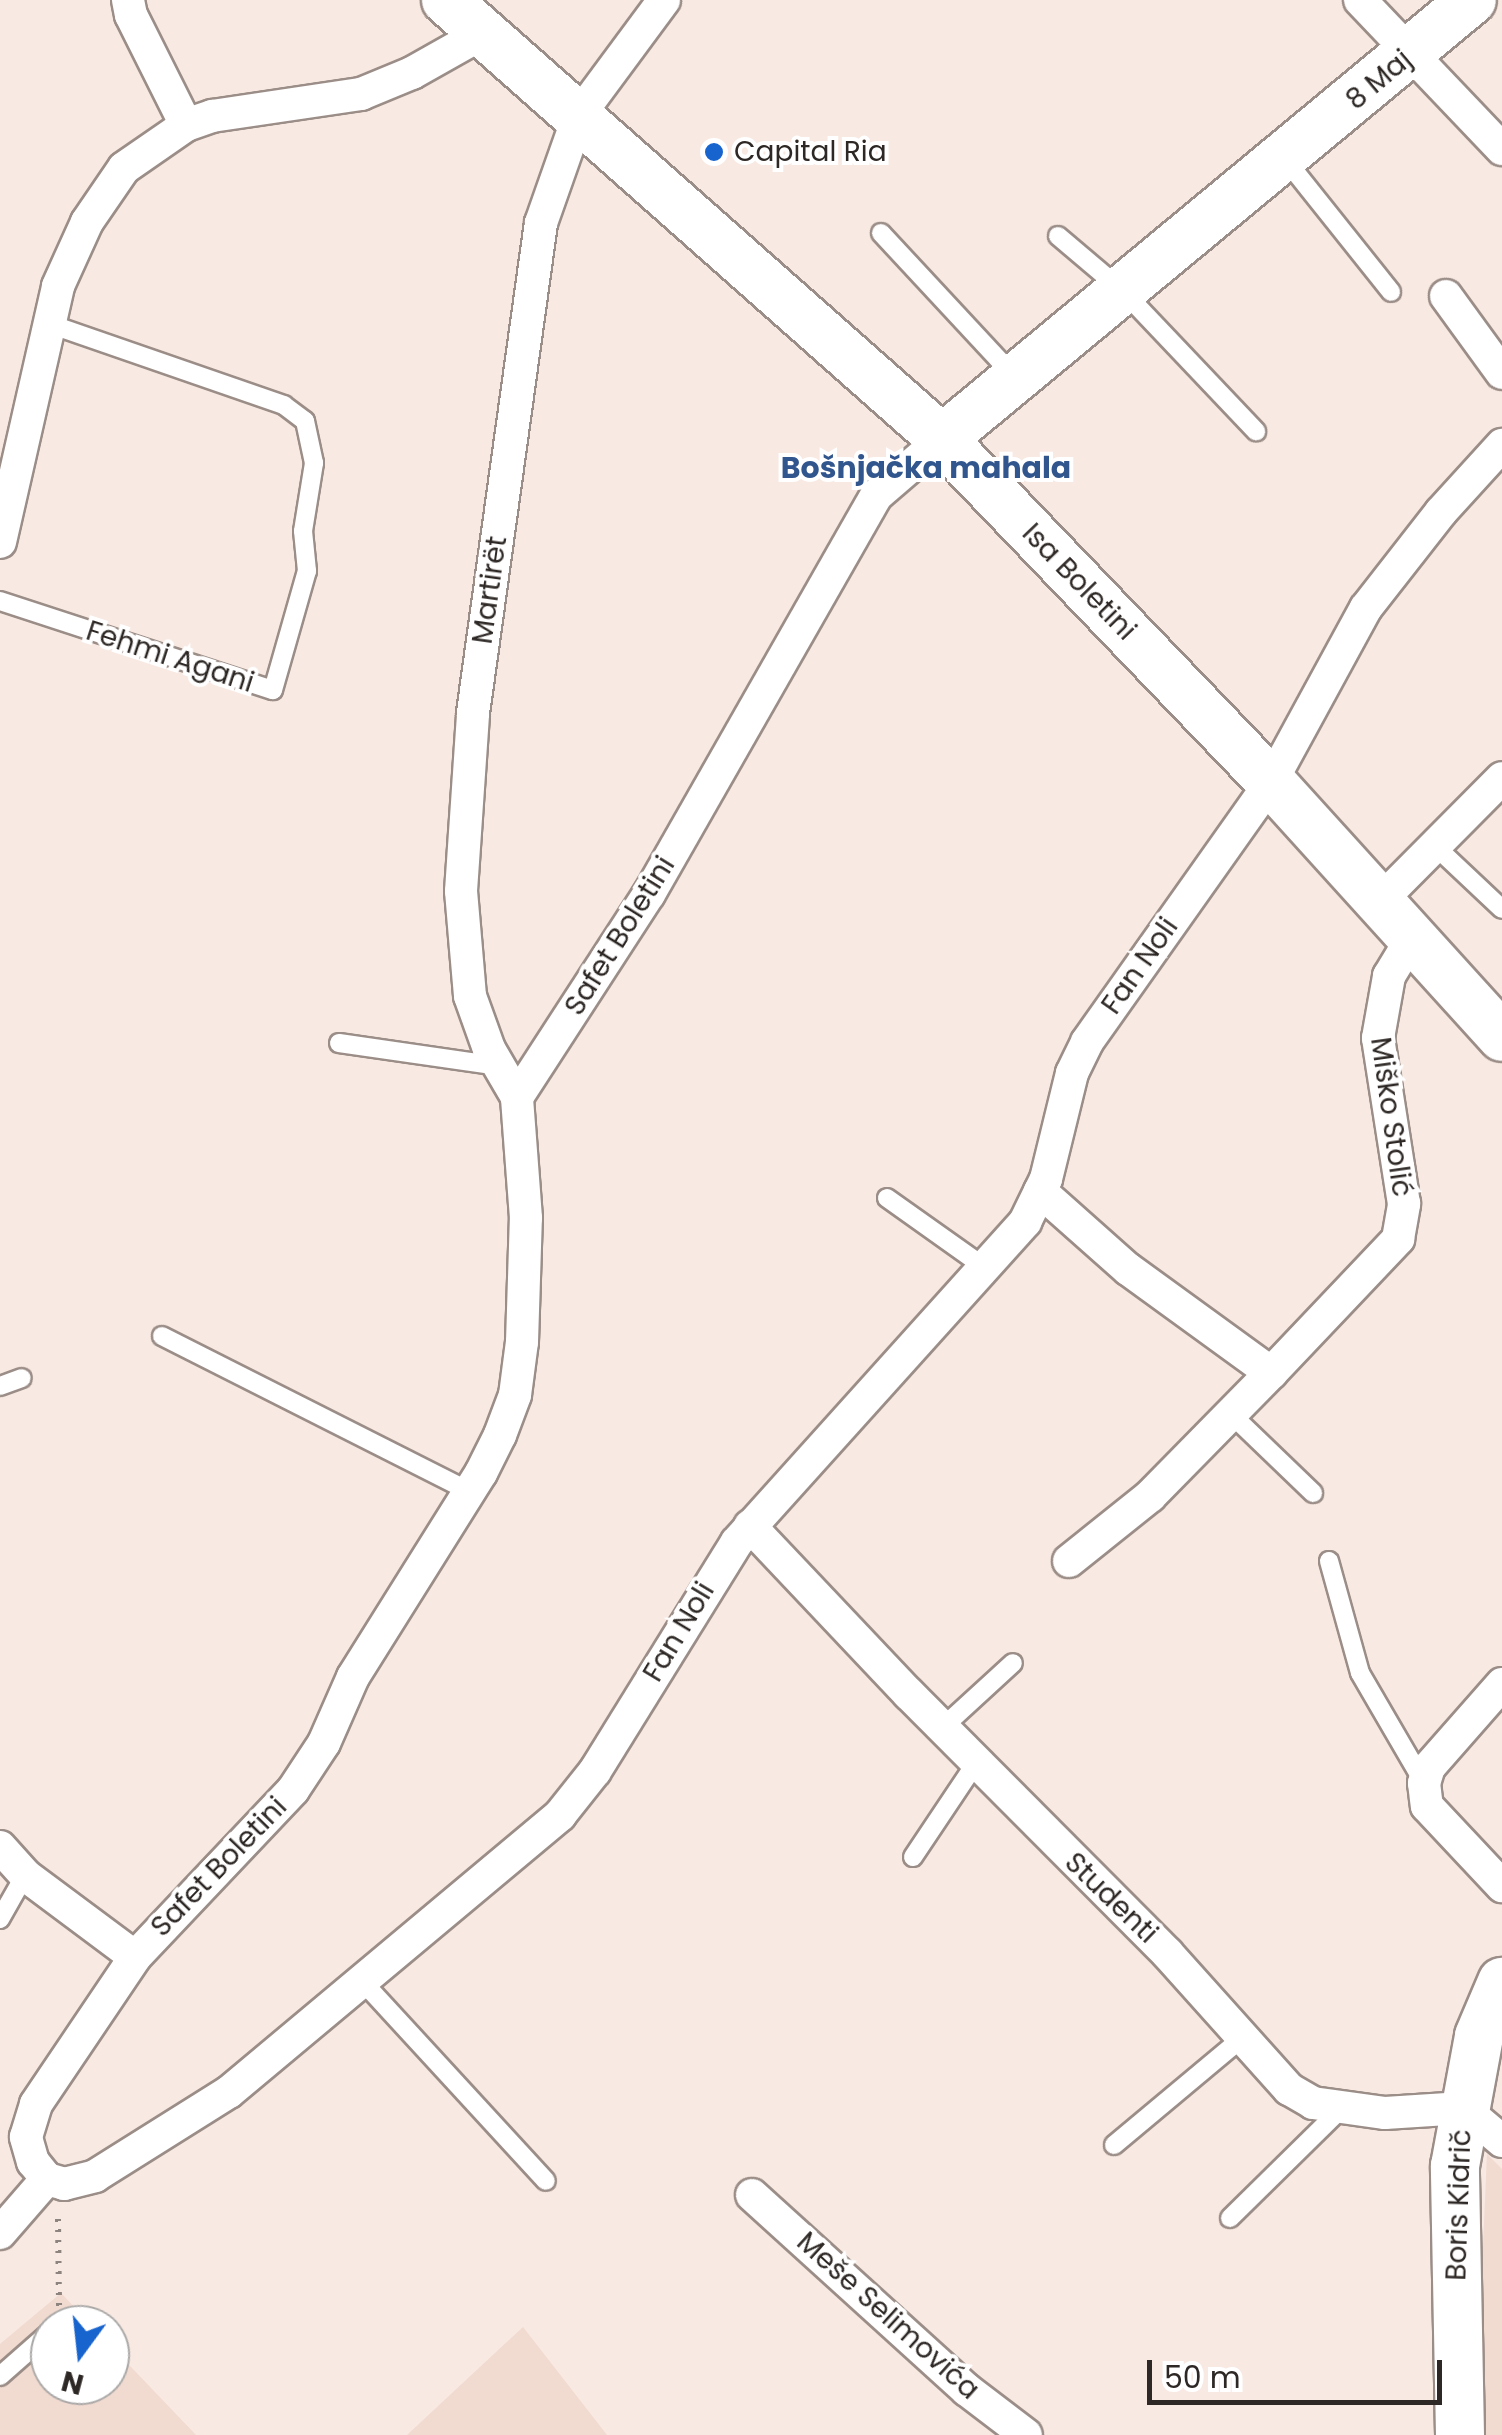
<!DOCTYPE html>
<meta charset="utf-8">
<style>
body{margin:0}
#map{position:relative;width:1502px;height:2435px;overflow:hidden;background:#f8e9e2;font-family:Poppins,sans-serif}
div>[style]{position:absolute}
.built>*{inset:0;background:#f1dacf}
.path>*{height:6px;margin-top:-3px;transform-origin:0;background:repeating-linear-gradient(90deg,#8e847f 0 2.5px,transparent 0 10.5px)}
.roads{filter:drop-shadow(2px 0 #9b8d87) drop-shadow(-2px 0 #9b8d87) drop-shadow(0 2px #9b8d87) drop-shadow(0 -2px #9b8d87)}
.lane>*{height:18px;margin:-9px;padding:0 9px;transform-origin:9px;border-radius:9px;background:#fff}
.street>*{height:32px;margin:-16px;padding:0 16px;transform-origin:16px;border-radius:16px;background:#fff}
.secondary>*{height:48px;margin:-24px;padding:0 24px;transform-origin:24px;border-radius:24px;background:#fff}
.dots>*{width:28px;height:28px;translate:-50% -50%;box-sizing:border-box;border:5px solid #fff;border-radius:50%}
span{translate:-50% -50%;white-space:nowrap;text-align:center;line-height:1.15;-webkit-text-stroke:8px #fff;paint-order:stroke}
.street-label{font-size:28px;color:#2d2825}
.poi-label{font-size:28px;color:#2d2825}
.left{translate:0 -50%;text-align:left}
.neighbourhood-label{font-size:30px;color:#31558d;font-weight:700}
.north{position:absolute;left:30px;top:2305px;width:100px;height:100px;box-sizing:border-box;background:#fff;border:2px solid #aba9a8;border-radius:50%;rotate:195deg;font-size:28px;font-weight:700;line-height:40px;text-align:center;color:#2d2825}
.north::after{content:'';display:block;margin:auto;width:35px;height:45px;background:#1864ce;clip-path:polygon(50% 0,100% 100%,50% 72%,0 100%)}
.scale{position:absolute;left:1147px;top:2360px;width:295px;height:45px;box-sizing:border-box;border:5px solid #2d2825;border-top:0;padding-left:12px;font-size:30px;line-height:35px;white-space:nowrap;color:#2d2825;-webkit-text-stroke:8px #fff;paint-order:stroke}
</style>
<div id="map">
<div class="built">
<div style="clip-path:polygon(1487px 2154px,1502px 2169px,1502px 2435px,1475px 2435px)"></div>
<div style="clip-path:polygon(61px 2293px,91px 2325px,50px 2325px,50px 2385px,110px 2385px,110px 2345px,196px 2435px,0 2435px,0 2344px)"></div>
<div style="clip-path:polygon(523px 2327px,607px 2435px,407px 2435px)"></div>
</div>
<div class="path">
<div style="left:58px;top:2219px;width:88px;rotate:89.3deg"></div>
</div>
<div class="roads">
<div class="lane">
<div style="left:1285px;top:159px;width:170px;rotate:51.4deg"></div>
<div style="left:881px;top:233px;width:197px;rotate:47.1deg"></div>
<div style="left:1058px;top:236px;width:84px;rotate:40.2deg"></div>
<div style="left:1122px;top:290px;width:195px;rotate:46.5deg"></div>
<div style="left:0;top:601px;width:287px;rotate:18.1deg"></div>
<div style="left:273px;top:690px;width:124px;rotate:-74.1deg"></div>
<div style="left:307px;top:571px;width:40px;rotate:-95.7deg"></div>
<div style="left:303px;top:531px;width:69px;rotate:-80.8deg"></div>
<div style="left:314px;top:463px;width:43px;rotate:-102.1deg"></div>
<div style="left:305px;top:421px;width:26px;rotate:-143deg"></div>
<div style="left:284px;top:405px;width:248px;rotate:-160.9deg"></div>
<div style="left:1434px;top:845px;width:93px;rotate:43.3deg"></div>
<div style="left:339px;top:1043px;width:162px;rotate:8.2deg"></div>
<div style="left:887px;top:1198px;width:119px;rotate:35.4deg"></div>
<div style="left:162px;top:1336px;width:344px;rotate:26.8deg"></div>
<div style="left:0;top:1386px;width:23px;rotate:-20deg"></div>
<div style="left:1231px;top:1414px;width:114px;rotate:43.9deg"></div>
<div style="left:1329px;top:1561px;width:116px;rotate:74.5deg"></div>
<div style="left:1360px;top:1673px;width:127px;rotate:59.8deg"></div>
<div style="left:942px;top:1728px;width:96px;rotate:-42.5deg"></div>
<div style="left:913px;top:1857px;width:113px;rotate:-56.2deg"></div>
<div style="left:0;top:1919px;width:51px;rotate:-60.4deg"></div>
<div style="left:363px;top:1982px;width:270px;rotate:47.4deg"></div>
<div style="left:1114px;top:2145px;width:167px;rotate:-39.9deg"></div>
<div style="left:1230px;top:2218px;width:157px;rotate:-44.5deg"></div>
<div style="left:0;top:2376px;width:67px;rotate:-41.3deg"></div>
</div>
<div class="street">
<div style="left:128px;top:0;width:15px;rotate:79deg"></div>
<div style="left:131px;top:15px;width:123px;rotate:63.4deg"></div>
<div style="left:1360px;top:0;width:206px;rotate:46.4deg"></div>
<div style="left:1446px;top:296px;width:95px;rotate:54deg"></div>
<div style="left:0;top:542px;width:262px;rotate:-77.2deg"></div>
<div style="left:58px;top:286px;width:70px;rotate:-65.6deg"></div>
<div style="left:87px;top:222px;width:65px;rotate:-55.6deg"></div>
<div style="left:124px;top:168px;width:75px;rotate:-34.7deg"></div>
<div style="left:186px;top:125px;width:28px;rotate:-19deg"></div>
<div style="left:212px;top:116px;width:151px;rotate:-8.4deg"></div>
<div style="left:361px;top:94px;width:55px;rotate:-22.4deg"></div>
<div style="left:412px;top:73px;width:81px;rotate:-29.4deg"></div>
<div style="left:1380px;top:901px;width:173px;rotate:-45.2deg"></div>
<div style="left:517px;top:1097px;width:56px;rotate:-120.3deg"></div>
<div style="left:489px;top:1049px;width:56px;rotate:-109.7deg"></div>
<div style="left:470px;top:996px;width:105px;rotate:-94.9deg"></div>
<div style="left:461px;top:891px;width:178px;rotate:-86.1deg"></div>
<div style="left:473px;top:713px;width:495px;rotate:-82.1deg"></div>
<div style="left:541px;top:223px;width:114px;rotate:-70.6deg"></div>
<div style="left:579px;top:115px;width:143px;rotate:-53.5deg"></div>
<div style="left:1040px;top:1191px;width:118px;rotate:41.6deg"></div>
<div style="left:1128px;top:1269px;width:177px;rotate:36deg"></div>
<div style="left:1271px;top:1373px;width:185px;rotate:-46.5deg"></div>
<div style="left:1398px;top:1239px;width:36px;rotate:-80deg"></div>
<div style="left:1404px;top:1204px;width:168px;rotate:-98.9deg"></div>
<div style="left:1378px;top:1038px;width:63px;rotate:-79.9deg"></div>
<div style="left:1389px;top:976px;width:44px;rotate:-58.8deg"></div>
<div style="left:750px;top:1526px;width:231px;rotate:46.6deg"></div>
<div style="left:909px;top:1694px;width:366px;rotate:45.1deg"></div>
<div style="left:1167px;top:1953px;width:183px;rotate:48.1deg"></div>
<div style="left:1289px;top:2089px;width:28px;rotate:30deg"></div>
<div style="left:1313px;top:2103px;width:73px;rotate:7.9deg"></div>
<div style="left:1385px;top:2113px;width:78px;rotate:-3.7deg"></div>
<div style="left:1463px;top:2108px;width:51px;rotate:40.2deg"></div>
<div style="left:1069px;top:1561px;width:104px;rotate:-38.7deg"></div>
<div style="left:1150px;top:1496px;width:173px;rotate:-45.5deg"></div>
<div style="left:1502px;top:1684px;width:111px;rotate:131.3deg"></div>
<div style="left:1429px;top:1767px;width:17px;rotate:107deg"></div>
<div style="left:1424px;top:1783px;width:23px;rotate:83deg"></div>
<div style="left:1427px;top:1806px;width:110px;rotate:46.8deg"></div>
<div style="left:0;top:1847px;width:38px;rotate:48deg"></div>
<div style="left:25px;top:1875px;width:137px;rotate:36.7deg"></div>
<div style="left:47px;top:2179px;width:18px;rotate:16deg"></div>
<div style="left:64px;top:2184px;width:32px;rotate:-14deg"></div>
<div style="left:95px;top:2176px;width:158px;rotate:-32.1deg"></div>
<div style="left:229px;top:2092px;width:432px;rotate:-39.9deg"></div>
<div style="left:560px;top:1815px;width:56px;rotate:-51.5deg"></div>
<div style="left:595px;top:1771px;width:269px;rotate:-58.2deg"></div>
<div style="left:737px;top:1542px;width:431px;rotate:-48deg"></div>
<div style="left:1025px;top:1222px;width:48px;rotate:-64deg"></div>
<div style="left:1046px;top:1179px;width:109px;rotate:-76.2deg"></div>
<div style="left:1072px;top:1073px;width:34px;rotate:-64deg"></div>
<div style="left:1087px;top:1042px;width:319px;rotate:-54.7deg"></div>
<div style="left:1271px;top:782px;width:198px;rotate:-61.4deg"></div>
<div style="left:1366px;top:608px;width:122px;rotate:-52deg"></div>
<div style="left:1441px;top:512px;width:91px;rotate:-47.7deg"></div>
<div style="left:47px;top:2179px;width:22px;rotate:-129deg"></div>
<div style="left:33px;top:2162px;width:26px;rotate:-106deg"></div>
<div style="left:26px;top:2137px;width:34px;rotate:-73deg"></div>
<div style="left:36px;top:2104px;width:177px;rotate:-56deg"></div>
<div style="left:135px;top:1957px;width:230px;rotate:-46.6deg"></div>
<div style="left:293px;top:1790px;width:56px;rotate:-56.6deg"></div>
<div style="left:324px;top:1743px;width:72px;rotate:-66.3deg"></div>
<div style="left:353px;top:1677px;width:241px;rotate:-57.9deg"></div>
<div style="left:481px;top:1473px;width:42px;rotate:-63.4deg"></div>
<div style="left:500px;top:1435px;width:43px;rotate:-69.4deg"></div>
<div style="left:515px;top:1395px;width:53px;rotate:-82.5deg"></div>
<div style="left:522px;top:1342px;width:124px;rotate:-88.2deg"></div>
<div style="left:526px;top:1218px;width:121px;rotate:-94.3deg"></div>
<div style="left:517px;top:1097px;width:242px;rotate:-57deg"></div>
<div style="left:649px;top:894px;width:460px;rotate:-60.3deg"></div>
<div style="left:877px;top:495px;width:86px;rotate:-40.7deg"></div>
<div style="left:752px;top:2195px;width:290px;rotate:42.2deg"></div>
<div style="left:967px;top:2390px;width:74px;rotate:37.3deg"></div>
<div style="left:0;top:2233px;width:72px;rotate:-49deg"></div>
</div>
<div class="secondary">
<div style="left:446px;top:0;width:662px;rotate:41.51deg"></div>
<div style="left:942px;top:439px;width:475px;rotate:46.2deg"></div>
<div style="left:1271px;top:782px;width:344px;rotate:47.8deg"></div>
<div style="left:942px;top:439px;width:688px;rotate:-39.64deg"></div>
<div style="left:1460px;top:2435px;width:269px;rotate:-91.1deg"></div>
<div style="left:1455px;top:2166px;width:132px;rotate:-79.5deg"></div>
<div style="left:1479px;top:2036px;width:59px;rotate:-66.9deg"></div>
</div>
</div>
<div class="dots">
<div style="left:714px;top:152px;background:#1864ce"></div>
</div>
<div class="street-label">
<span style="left:1379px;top:80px;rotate:-40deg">8 Maj</span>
<span style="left:1079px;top:582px;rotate:46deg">Isa Boletini</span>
<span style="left:490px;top:590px;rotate:-82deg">Martirët</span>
<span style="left:170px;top:657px;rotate:18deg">Fehmi Agani</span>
<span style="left:620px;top:936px;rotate:-58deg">Safet Boletini</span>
<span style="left:1140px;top:966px;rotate:-55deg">Fan Noli</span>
<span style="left:1391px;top:1117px;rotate:82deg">Miško Stolić</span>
<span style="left:679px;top:1632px;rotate:-59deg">Fan Noli</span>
<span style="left:219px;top:1867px;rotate:-46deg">Safet Boletini</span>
<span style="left:1111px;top:1898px;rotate:44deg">Studenti</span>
<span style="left:1459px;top:2205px;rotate:-88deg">Boris Kidrič</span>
<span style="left:888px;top:2316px;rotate:42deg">Meše Selimovića</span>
</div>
<div class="poi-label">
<span class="left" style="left:734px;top:152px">Capital Ria</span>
</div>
<div class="neighbourhood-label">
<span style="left:926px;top:468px">Bošnjačka mahala</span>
</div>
<div class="north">N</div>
<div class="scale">50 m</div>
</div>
